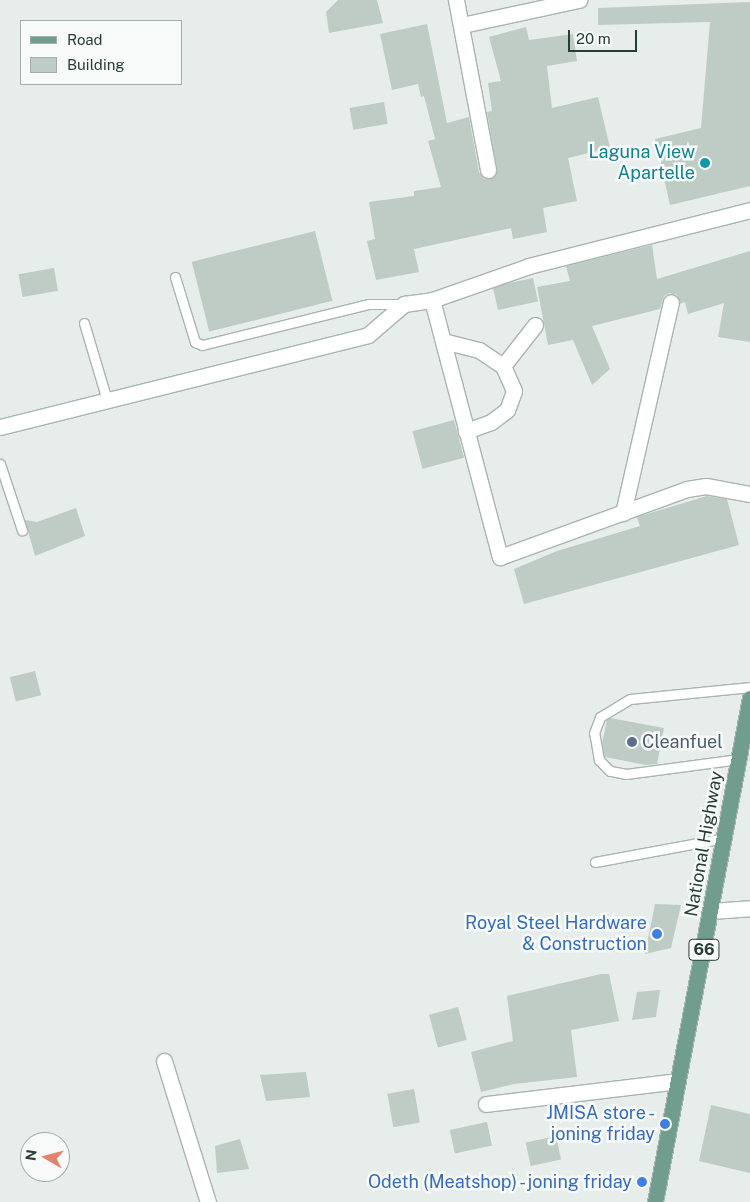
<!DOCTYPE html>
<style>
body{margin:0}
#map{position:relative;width:750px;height:1202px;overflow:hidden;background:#e6edea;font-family:"Public Sans",sans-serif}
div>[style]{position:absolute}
.building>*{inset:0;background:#bfcbc5;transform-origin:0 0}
.roads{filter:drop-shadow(1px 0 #a9b5b0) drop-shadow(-1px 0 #a9b5b0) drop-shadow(0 1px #a9b5b0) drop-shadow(0 -1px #a9b5b0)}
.lane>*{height:9px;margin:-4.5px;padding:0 4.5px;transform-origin:4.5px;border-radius:4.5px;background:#fff}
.street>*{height:15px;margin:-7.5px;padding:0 7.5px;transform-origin:7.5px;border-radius:7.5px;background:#fff}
.primary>*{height:15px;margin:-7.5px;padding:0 7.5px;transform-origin:7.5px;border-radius:7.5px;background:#719d8e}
.dots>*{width:14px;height:14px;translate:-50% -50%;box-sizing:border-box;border:2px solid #f7faf8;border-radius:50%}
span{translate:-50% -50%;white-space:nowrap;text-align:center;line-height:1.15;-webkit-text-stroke:5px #f7faf8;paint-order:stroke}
.shield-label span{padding:1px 4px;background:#f7faf8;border:1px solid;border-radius:4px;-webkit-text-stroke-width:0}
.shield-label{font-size:16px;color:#273e36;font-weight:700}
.culture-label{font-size:18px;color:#0d838f}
.right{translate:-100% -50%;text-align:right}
.service-label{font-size:18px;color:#4e5e75}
.left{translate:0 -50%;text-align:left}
.street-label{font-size:18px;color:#273e36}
.shop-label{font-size:18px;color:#366cbe}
.legend{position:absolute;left:20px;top:20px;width:162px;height:65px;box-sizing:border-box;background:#f7faf8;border:1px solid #a4afaa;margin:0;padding:6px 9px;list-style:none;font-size:15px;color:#273e36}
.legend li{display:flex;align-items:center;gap:10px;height:25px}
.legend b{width:25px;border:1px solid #a4afaa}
.north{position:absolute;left:20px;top:1132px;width:50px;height:50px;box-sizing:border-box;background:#f7faf8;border:1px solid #a4afaa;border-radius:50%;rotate:278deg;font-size:14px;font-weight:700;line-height:20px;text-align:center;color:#273e36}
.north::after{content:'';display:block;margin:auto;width:18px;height:22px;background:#e28370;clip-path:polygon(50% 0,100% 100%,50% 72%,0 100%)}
.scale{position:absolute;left:568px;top:30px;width:69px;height:22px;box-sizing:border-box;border:2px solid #273e36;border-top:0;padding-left:6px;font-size:15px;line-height:18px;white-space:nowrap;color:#273e36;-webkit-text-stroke:4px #f7faf8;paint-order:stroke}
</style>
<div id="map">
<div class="building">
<div style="clip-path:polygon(338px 0,377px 0,383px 23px,329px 33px,326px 12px)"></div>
<div style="clip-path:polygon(750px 2px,750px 186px,670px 205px,655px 139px,701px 128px,710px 22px,598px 25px,598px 8px)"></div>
<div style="clip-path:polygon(427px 24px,447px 123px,469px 117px,479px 172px,484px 179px,494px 177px,497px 169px,487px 112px,492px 111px,488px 83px,501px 81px,489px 37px,526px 27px,529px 40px,573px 34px,577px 61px,547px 66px,552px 108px,598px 97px,610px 148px,568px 158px,577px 201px,543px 208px,547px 232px,513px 239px,511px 228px,414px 249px,419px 272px,376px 280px,367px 241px,375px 239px,369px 202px,414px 196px,414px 191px,441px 187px,428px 141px,435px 139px,424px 96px,421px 97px,418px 84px,392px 90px,380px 34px)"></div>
<div style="left:384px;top:102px;width:22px;height:35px;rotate:80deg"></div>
<div style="left:315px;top:231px;width:72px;height:127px;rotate:76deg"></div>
<div style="clip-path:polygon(652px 245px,657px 279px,750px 251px,750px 342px,718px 337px,724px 303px,688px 314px,685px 302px,680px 304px,677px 295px,669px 293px,664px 296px,660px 309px,592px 326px,610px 369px,592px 385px,573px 340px,548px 345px,537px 287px,570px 281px,566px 266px)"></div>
<div style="left:54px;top:268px;width:23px;height:36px;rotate:80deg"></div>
<div style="left:533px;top:278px;width:24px;height:41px;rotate:78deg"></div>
<div style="left:454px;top:420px;width:39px;height:43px;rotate:75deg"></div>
<div style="clip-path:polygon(707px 496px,727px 499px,739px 545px,524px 604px,514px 569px,557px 551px,640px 526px,637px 517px)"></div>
<div style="clip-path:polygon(76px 508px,85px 536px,35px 556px,25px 520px,37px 522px)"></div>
<div style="left:35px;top:671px;width:25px;height:26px;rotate:76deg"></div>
<div style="clip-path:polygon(610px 718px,664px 728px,657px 764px,646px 765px,605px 757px,602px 744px,607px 720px)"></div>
<div style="clip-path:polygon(655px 904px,681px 905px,671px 948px,645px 954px)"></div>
<div style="clip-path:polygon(601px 974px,609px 974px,619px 1021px,571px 1030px,577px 1077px,514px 1084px,481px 1092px,471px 1052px,513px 1041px,507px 996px)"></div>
<div style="clip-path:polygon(660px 990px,656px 1017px,632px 1020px,637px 992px)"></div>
<div style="left:458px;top:1007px;width:34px;height:30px;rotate:75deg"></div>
<div style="clip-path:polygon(306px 1072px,310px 1097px,266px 1101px,260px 1075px)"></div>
<div style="left:414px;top:1089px;width:34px;height:27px;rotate:80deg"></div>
<div style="clip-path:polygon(711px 1105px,750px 1114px,750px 1173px,699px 1161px)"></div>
<div style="left:487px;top:1122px;width:24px;height:38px;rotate:78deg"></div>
<div style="left:556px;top:1136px;width:24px;height:31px;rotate:78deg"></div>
<div style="clip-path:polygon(240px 1139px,249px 1169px,217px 1173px,215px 1146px)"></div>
</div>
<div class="roads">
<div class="lane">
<div style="left:175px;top:277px;width:68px;rotate:72.9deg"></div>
<div style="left:195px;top:342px;width:8px;rotate:23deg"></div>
<div style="left:202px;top:345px;width:172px;rotate:-13.8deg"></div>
<div style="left:369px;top:304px;width:35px"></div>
<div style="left:84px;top:323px;width:80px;rotate:73.4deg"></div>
<div style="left:0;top:464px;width:70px;rotate:71.6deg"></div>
<div style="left:739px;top:759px;width:114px;rotate:172.4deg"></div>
<div style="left:626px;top:774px;width:16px;rotate:-169deg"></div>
<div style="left:610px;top:771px;width:16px;rotate:-135deg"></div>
<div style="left:599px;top:760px;width:27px;rotate:-100deg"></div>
<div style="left:594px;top:733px;width:17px;rotate:-69deg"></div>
<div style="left:600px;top:717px;width:35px;rotate:-31deg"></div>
<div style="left:630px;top:699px;width:121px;rotate:-5.7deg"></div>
<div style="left:595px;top:862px;width:131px;rotate:-10.5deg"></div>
</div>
<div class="street">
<div style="left:456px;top:0;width:173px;rotate:79.3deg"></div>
<div style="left:462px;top:25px;width:120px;rotate:-12.1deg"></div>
<div style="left:432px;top:300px;width:266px;rotate:75.2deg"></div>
<div style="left:500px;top:557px;width:199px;rotate:-20deg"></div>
<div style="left:687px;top:489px;width:19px;rotate:-9deg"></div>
<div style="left:706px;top:486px;width:45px;rotate:10.3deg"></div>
<div style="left:443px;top:341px;width:37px;rotate:14deg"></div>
<div style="left:479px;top:350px;width:29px;rotate:34deg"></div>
<div style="left:503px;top:366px;width:27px;rotate:66deg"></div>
<div style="left:514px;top:391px;width:20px;rotate:110deg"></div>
<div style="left:507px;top:410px;width:20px;rotate:143deg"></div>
<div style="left:491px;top:422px;width:27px;rotate:160deg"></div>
<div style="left:503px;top:366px;width:52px;rotate:-52deg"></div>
<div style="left:0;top:427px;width:379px;rotate:-14deg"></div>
<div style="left:368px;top:335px;width:48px;rotate:-40.7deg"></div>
<div style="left:404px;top:304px;width:28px;rotate:-8deg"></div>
<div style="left:432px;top:300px;width:103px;rotate:-19.3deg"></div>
<div style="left:529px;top:266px;width:228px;rotate:-14.2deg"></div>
<div style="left:623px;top:513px;width:216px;rotate:-77.2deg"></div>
<div style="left:711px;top:911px;width:39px;rotate:-4deg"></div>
<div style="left:164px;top:1061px;width:148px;rotate:72.7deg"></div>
<div style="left:486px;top:1104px;width:193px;rotate:-6.8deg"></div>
</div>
<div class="primary">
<div style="left:655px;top:1202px;width:513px;rotate:-79.33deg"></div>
</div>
</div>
<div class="dots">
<div style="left:705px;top:163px;background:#0f9aa8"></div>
<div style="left:632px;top:742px;background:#5c6f8a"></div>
<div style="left:657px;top:934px;background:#3f7fe0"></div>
<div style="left:665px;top:1124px;background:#3f7fe0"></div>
<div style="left:642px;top:1182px;background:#3f7fe0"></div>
</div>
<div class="shield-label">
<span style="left:704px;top:950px">66</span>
</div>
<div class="culture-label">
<span class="right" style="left:695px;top:163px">Laguna View<br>Apartelle</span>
</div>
<div class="service-label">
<span class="left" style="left:642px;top:742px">Cleanfuel</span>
</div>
<div class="street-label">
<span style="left:704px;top:844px;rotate:-80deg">National Highway</span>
</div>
<div class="shop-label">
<span class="right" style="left:647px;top:934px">Royal Steel Hardware<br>&amp; Construction</span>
<span class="right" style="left:655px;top:1124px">JMISA store -<br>joning friday</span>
<span class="right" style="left:632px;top:1182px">Odeth (Meatshop) - joning friday</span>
</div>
<ul class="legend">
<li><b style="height:6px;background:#719d8e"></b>Road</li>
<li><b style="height:14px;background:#bfcbc5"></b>Building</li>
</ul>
<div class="north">N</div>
<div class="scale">20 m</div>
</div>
